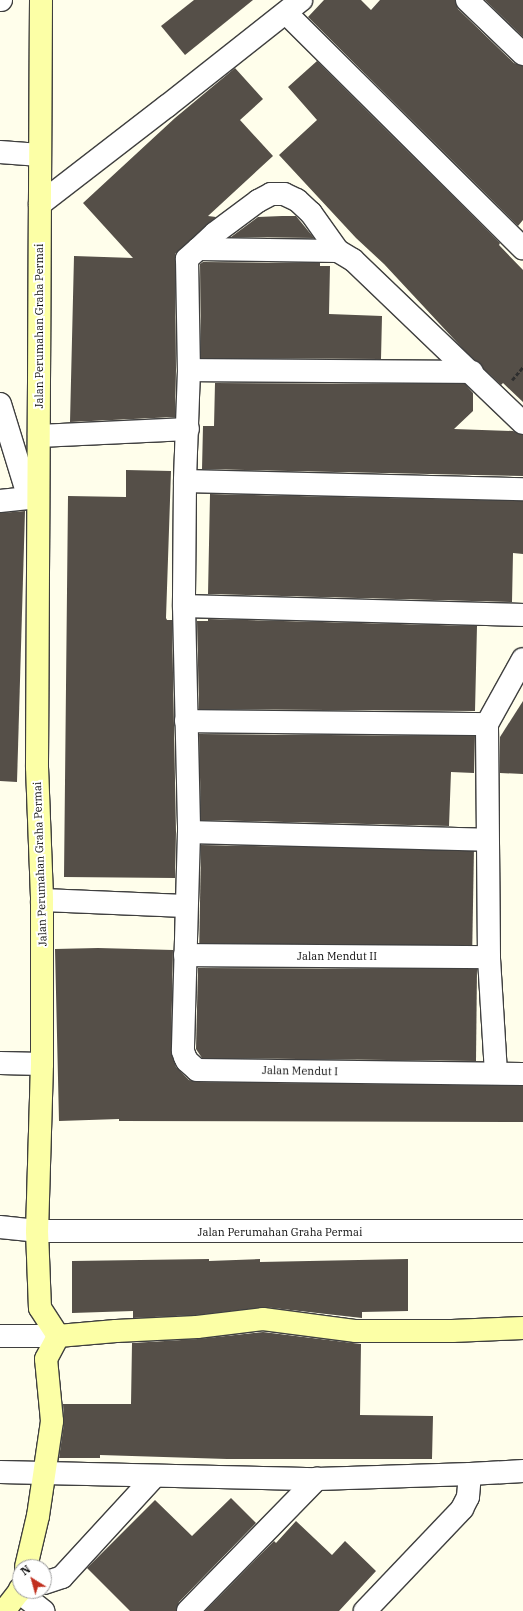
<!DOCTYPE html>
<style>
body{margin:0}
#map{position:relative;width:523px;height:1611px;overflow:hidden;background:#fffeeb;font-family:"IBM Plex Serif",serif}
div>[style]{position:absolute}
.building>*{inset:0;background:#554f48;transform-origin:0 0}
.path>*{height:2.5px;margin-top:-1.25px;transform-origin:0;background:repeating-linear-gradient(90deg,#2e2e2e 0 4px,transparent 0 6px)}
.roads{filter:drop-shadow(1px 0 #3f3f3f) drop-shadow(-1px 0 #3f3f3f) drop-shadow(0 1px #3f3f3f) drop-shadow(0 -1px #3f3f3f)}
.street>*{height:22px;margin:-11px;padding:0 11px;transform-origin:11px;border-radius:11px;background:#fff}
.secondary>*{height:22px;margin:-11px;padding:0 11px;transform-origin:11px;border-radius:11px;background:#fcffa6}
span{translate:-50% -50%;white-space:nowrap;text-align:center;line-height:1.15;-webkit-text-stroke:4px #fff;paint-order:stroke}
.street-label{font-size:11px;color:#0c0c0c}
.north{position:absolute;left:12px;top:1559px;width:40px;height:40px;box-sizing:border-box;background:#fff;border:1px solid #9e9e9e;border-radius:50%;rotate:323deg;font-size:11px;font-weight:700;line-height:16px;text-align:center;color:#0c0c0c}
.north::after{content:'';display:block;margin:auto;width:14px;height:18px;background:#c1301f;clip-path:polygon(50% 0,100% 100%,50% 72%,0 100%)}
</style>
<div id="map">
<div class="building">
<div style="clip-path:polygon(194px 0,253px 0,185px 55px,161px 26px)"></div>
<div style="clip-path:polygon(324px 0,361px 0,371px 10px,380px 0,455px 0,458px 9px,514px 63px,523px 66px,523px 220px,518px 226px,308px 17px)"></div>
<div style="clip-path:polygon(485px 0,523px 0,523px 37px)"></div>
<div style="clip-path:polygon(317px 61px,500px 243px,499px 245px,523px 270px,523px 402px,503px 383px,501px 385px,465px 351px,384px 264px,356px 238px,279px 155px,317px 120px,288px 87px)"></div>
<div style="clip-path:polygon(235px 68px,263px 99px,240px 120px,273px 156px,208px 216px,216px 217px,175px 254px,176px 370px,175px 417px,70px 422px,74px 256px,133px 258px,83px 203px,175px 118px)"></div>
<div style="clip-path:polygon(282px 216px,296px 216px,314px 238px,231px 237px,258px 217px)"></div>
<div style="clip-path:polygon(203px 262px,320px 263px,320px 266px,330px 266px,329px 314px,382px 316px,381px 359px,201px 358px,200px 264px)"></div>
<div style="clip-path:polygon(215px 383px,465px 384px,473px 393px,473px 411px,454px 429px,513px 431px,523px 435px,523px 476px,202px 469px,203px 426px,214px 426px)"></div>
<div style="clip-path:polygon(126px 470px,171px 471px,166px 618px,167px 620px,172px 620px,176px 832px,175px 878px,64px 877px,68px 496px,126px 497px)"></div>
<div style="clip-path:polygon(210px 494px,523px 501px,523px 554px,513px 553px,512px 602px,208px 594px)"></div>
<div style="clip-path:polygon(25px 511px,17px 782px,0 781px,0 513px)"></div>
<div style="clip-path:polygon(208px 619px,477px 626px,475px 711px,199px 709px,197px 621px,208px 621px)"></div>
<div style="clip-path:polygon(523px 701px,523px 774px,500px 773px,500px 737px)"></div>
<div style="clip-path:polygon(199px 734px,475px 736px,474px 773px,451px 772px,449px 826px,201px 820px)"></div>
<div style="left:201px;top:845px;width:273px;height:98px;rotate:1deg"></div>
<div style="clip-path:polygon(98px 948px,173px 950px,171px 1051px,176px 1067px,189px 1080px,197px 1082px,523px 1086px,523px 1122px,119px 1121px,119px 1119px,59px 1121px,55px 949px)"></div>
<div style="clip-path:polygon(198px 968px,477px 969px,476px 1061px,202px 1058px,196px 1049px)"></div>
<div style="clip-path:polygon(209px 1259px,209px 1261px,260px 1259px,260px 1262px,408px 1259px,408px 1311px,362px 1312px,362px 1318px,264px 1307px,196px 1315px,133px 1318px,133px 1311px,72px 1313px,72px 1261px)"></div>
<div style="clip-path:polygon(263px 1332px,361px 1344px,360px 1415px,433px 1416px,432px 1459px,227px 1459px,100px 1455px,100px 1458px,59px 1458px,64px 1423px,63px 1404px,131px 1404px,132px 1343px,198px 1339px)"></div>
<div style="clip-path:polygon(231px 1498px,256px 1523px,179px 1602px,176px 1611px,130px 1611px,87px 1568px,155px 1500px,192px 1536px)"></div>
<div style="clip-path:polygon(296px 1521px,332px 1555px,345px 1541px,376px 1571px,339px 1611px,205px 1611px,274px 1541px,276px 1543px)"></div>
</div>
<div class="path">
<div style="left:512px;top:380px;width:17px;rotate:-50deg"></div>
</div>
<div class="roads">
<div class="street">
<div style="left:0;top:0;width:1px"></div>
<div style="left:467px;top:0;width:78px;rotate:44deg"></div>
<div style="left:286px;top:13px;width:334px;rotate:44.8deg"></div>
<div style="left:0;top:152px;width:40px;rotate:4.3deg"></div>
<div style="left:40px;top:204px;width:160px;rotate:-37.7deg"></div>
<div style="left:167px;top:106px;width:171px;rotate:-38.3deg"></div>
<div style="left:198px;top:249px;width:23px;rotate:-43deg"></div>
<div style="left:215px;top:233px;width:54px;rotate:-36.7deg"></div>
<div style="left:258px;top:201px;width:15px;rotate:-28deg"></div>
<div style="left:271px;top:194px;width:13px"></div>
<div style="left:284px;top:194px;width:14px;rotate:25deg"></div>
<div style="left:297px;top:200px;width:19px;rotate:43deg"></div>
<div style="left:311px;top:213px;width:47px;rotate:54.6deg"></div>
<div style="left:189px;top:370px;width:283px;rotate:0.4deg"></div>
<div style="left:0;top:404px;width:98px;rotate:72.9deg"></div>
<div style="left:523px;top:423px;width:236px;rotate:-136.2deg"></div>
<div style="left:353px;top:260px;width:17px;rotate:-149deg"></div>
<div style="left:338px;top:251px;width:140px;rotate:-179.2deg"></div>
<div style="left:198px;top:249px;width:15px;rotate:138deg"></div>
<div style="left:187px;top:259px;width:111px;rotate:89deg"></div>
<div style="left:189px;top:370px;width:111px;rotate:92.1deg"></div>
<div style="left:185px;top:481px;width:125px;rotate:90.5deg"></div>
<div style="left:184px;top:606px;width:226px;rotate:88.7deg"></div>
<div style="left:189px;top:832px;width:219px;rotate:91.6deg"></div>
<div style="left:183px;top:1051px;width:6px;rotate:72deg"></div>
<div style="left:185px;top:1057px;width:4px;rotate:63deg"></div>
<div style="left:187px;top:1061px;width:13px;rotate:42deg"></div>
<div style="left:197px;top:1070px;width:326px;rotate:0.7deg"></div>
<div style="left:39px;top:436px;width:149px;rotate:-2.7deg"></div>
<div style="left:185px;top:481px;width:338px;rotate:1.4deg"></div>
<div style="left:0;top:501px;width:38px;rotate:-6deg"></div>
<div style="left:184px;top:606px;width:339px;rotate:1.5deg"></div>
<div style="left:186px;top:721px;width:301px;rotate:0.6deg"></div>
<div style="left:189px;top:832px;width:297px;rotate:1.5deg"></div>
<div style="left:42px;top:900px;width:144px;rotate:2.4deg"></div>
<div style="left:185px;top:955px;width:304px;rotate:0.4deg"></div>
<div style="left:0;top:1063px;width:42px;rotate:1.4deg"></div>
<div style="left:496px;top:1073px;width:116px;rotate:-93.5deg"></div>
<div style="left:489px;top:957px;width:233px;rotate:-90.5deg"></div>
<div style="left:487px;top:724px;width:74px;rotate:-61deg"></div>
<div style="left:0;top:1227px;width:37px;rotate:6deg"></div>
<div style="left:37px;top:1231px;width:486px"></div>
<div style="left:0;top:1336px;width:58px"></div>
<div style="left:0;top:1472px;width:317px;rotate:1.3deg"></div>
<div style="left:317px;top:1479px;width:153px;rotate:-1.9deg"></div>
<div style="left:470px;top:1474px;width:23px;rotate:95deg"></div>
<div style="left:468px;top:1497px;width:13px;rotate:117deg"></div>
<div style="left:462px;top:1509px;width:141px;rotate:133.6deg"></div>
<div style="left:470px;top:1474px;width:53px;rotate:-3.2deg"></div>
<div style="left:44px;top:1583px;width:19px;rotate:-18deg"></div>
<div style="left:62px;top:1577px;width:137px;rotate:-47.4deg"></div>
<div style="left:19px;top:1592px;width:31px;rotate:38deg"></div>
<div style="left:188px;top:1611px;width:185px;rotate:-45.7deg"></div>
</div>
<div class="secondary">
<div style="left:41px;top:0;width:767px;rotate:90.3deg"></div>
<div style="left:37px;top:767px;width:133px;rotate:87.8deg"></div>
<div style="left:42px;top:900px;width:164px;rotate:90deg"></div>
<div style="left:42px;top:1064px;width:167px;rotate:91.7deg"></div>
<div style="left:37px;top:1231px;width:77px;rotate:87.8deg"></div>
<div style="left:40px;top:1308px;width:33px;rotate:57deg"></div>
<div style="left:26px;top:1567px;width:52px;rotate:-76.8deg"></div>
<div style="left:38px;top:1516px;width:96px;rotate:-81.6deg"></div>
<div style="left:52px;top:1421px;width:62px;rotate:-95.5deg"></div>
<div style="left:46px;top:1359px;width:26px;rotate:-62deg"></div>
<div style="left:58px;top:1336px;width:58px;rotate:-4.9deg"></div>
<div style="left:116px;top:1331px;width:81px;rotate:-2.8deg"></div>
<div style="left:197px;top:1327px;width:66px;rotate:-6.9deg"></div>
<div style="left:263px;top:1319px;width:94px;rotate:7.4deg"></div>
<div style="left:356px;top:1331px;width:96px"></div>
<div style="left:452px;top:1331px;width:71px;rotate:-2.4deg"></div>
<div style="left:4px;top:1611px;width:24px;rotate:-52deg"></div>
<div style="left:19px;top:1592px;width:3px;rotate:-72deg"></div>
</div>
</div>
<div class="street-label">
<span style="left:39px;top:326px;rotate:-90deg">Jalan Perumahan Graha Permai</span>
<span style="left:40px;top:864px;rotate:-92deg">Jalan Perumahan Graha Permai</span>
<span style="left:337px;top:956px">Jalan Mendut II</span>
<span style="left:300px;top:1071px;rotate:1deg">Jalan Mendut I</span>
<span style="left:280px;top:1232px">Jalan Perumahan Graha Permai</span>
</div>
<div class="north">N</div>
</div>
